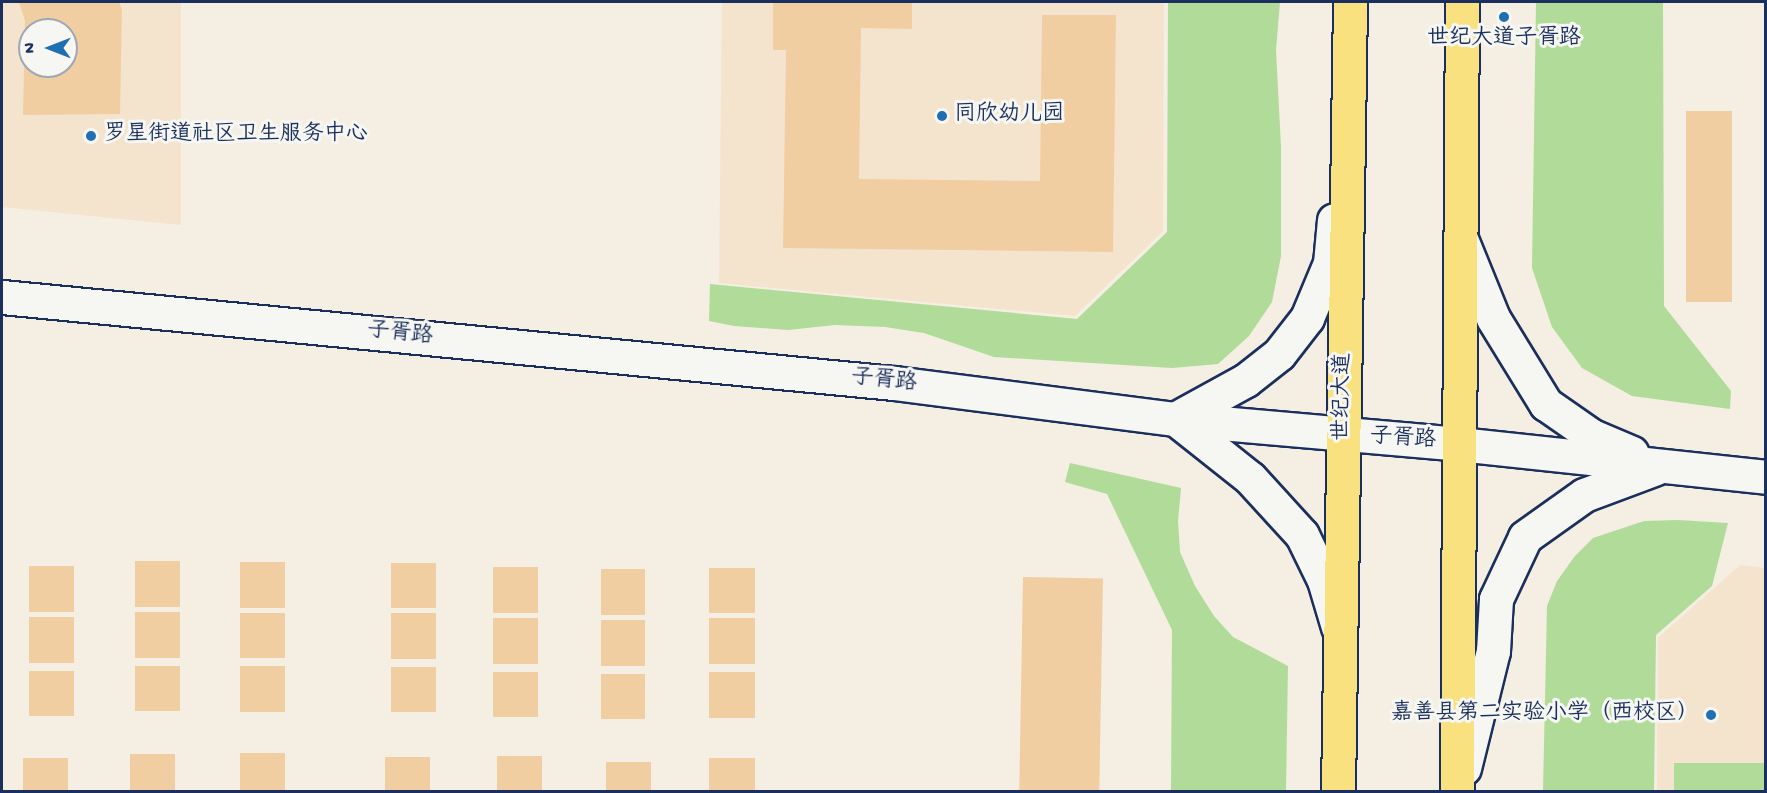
<!DOCTYPE html>
<meta charset="utf-8">
<style>
body{margin:0}
#map{position:relative;width:1767px;height:793px;overflow:hidden;background:#f5eee2;font-family:"Gochi Hand","LXGW WenKai TC",sans-serif}
div>[style]{position:absolute}
.built>*{inset:0;background:#f4e4ce}
.green>*{inset:0;background:#b0db99;transform-origin:0 0}
.building>*{inset:0;background:#f0cea1;transform-origin:0 0}
.roads{filter:drop-shadow(2px 0 #1b2f5e) drop-shadow(-2px 0 #1b2f5e) drop-shadow(0 2px #1b2f5e) drop-shadow(0 -2px #1b2f5e)}
.minor>*{height:33px;margin:-16.5px;padding:0 16.5px;transform-origin:16.5px;border-radius:16.5px;background:#f6f6f2}
.major>*{height:33px;margin:-16.5px;padding:0 16.5px;transform-origin:16.5px;border-radius:16.5px;background:#fae180}
.dots>*{width:16px;height:16px;translate:-50% -50%;box-sizing:border-box;border:3px solid #f6f6f2;border-radius:50%}
span{translate:-50% -50%;white-space:nowrap;text-align:center;line-height:1.15;-webkit-text-stroke:6px #f6f6f2;paint-order:stroke}
.poi-label{font-size:22px;color:#1b2f5e}
.left{translate:0 -50%;text-align:left}
.right{translate:-100% -50%;text-align:right}
.street-label{font-size:22px;color:#1b2f5e}
.frame{position:absolute;inset:0;border:3px solid #1b2f5e;pointer-events:none}
.north{position:absolute;left:18px;top:18px;width:60px;height:60px;box-sizing:border-box;background:#f6f6f2;border:2px solid #9ea6b7;border-radius:50%;rotate:270deg;font-size:16px;font-weight:700;line-height:24px;text-align:center;color:#1b2f5e}
.north::after{content:'';display:block;margin:auto;width:21px;height:27px;background:#1f6fb2;clip-path:polygon(50% 0,100% 100%,50% 72%,0 100%)}
</style>
<div id="map">
<div class="built">
<div style="clip-path:polygon(evenodd,2px 2px,181px 2px,181px 225px,2px 207px,2px 2px,30px 30px,66px 30px,66px 66px,30px 66px,30px 30px)"></div>
<div style="clip-path:polygon(722px 2px,1164px 2px,1163px 231px,1075px 316px,719px 283px)"></div>
<div style="clip-path:polygon(1740px 565px,1765px 568px,1765px 791px,1657px 792px,1658px 638px)"></div>
</div>
<div class="green">
<div style="clip-path:polygon(1168px 2px,1280px 2px,1276px 50px,1281px 147px,1281px 256px,1272px 302px,1249px 336px,1218px 364px,1172px 368px,994px 357px,924px 333px,885px 327px,835px 325px,788px 330px,734px 326px,709px 321px,710px 284px,1077px 319px,1167px 232px)"></div>
<div style="clip-path:polygon(1536px 2px,1663px 2px,1664px 306px,1731px 391px,1730px 409px,1632px 396px,1582px 368px,1552px 327px,1532px 268px)"></div>
<div style="clip-path:polygon(1070px 463px,1181px 488px,1178px 521px,1180px 552px,1195px 586px,1214px 616px,1233px 637px,1288px 666px,1286px 791px,1171px 791px,1172px 630px,1107px 494px,1065px 482px)"></div>
<div style="clip-path:polygon(1678px 520px,1728px 523px,1712px 586px,1656px 635px,1654px 791px,1543px 791px,1547px 606px,1557px 581px,1575px 556px,1593px 538px,1644px 521px)"></div>
<div style="left:1674px;top:763px;width:91px;height:28px"></div>
</div>
<div class="building">
<div style="clip-path:polygon(evenodd,19px 2px,119px 2px,122px 10px,120px 114px,23px 115px,25px 21px,19px 2px,30px 30px,66px 30px,66px 66px,30px 66px,30px 30px)"></div>
<div style="clip-path:polygon(773px 2px,912px 2px,912px 29px,861px 28px,859px 179px,1040px 181px,1042px 15px,1116px 15px,1113px 252px,783px 248px,786px 50px,773px 50px)"></div>
<div style="left:1686px;top:111px;width:46px;height:191px"></div>
<div style="left:135px;top:561px;width:45px;height:46px"></div>
<div style="left:240px;top:562px;width:45px;height:46px"></div>
<div style="left:391px;top:563px;width:45px;height:45px"></div>
<div style="left:29px;top:566px;width:45px;height:46px"></div>
<div style="left:493px;top:567px;width:45px;height:46px"></div>
<div style="left:709px;top:568px;width:46px;height:45px"></div>
<div style="left:601px;top:569px;width:44px;height:46px"></div>
<div style="left:1023px;top:577px;width:80px;height:215px;rotate:1deg"></div>
<div style="left:135px;top:612px;width:45px;height:46px"></div>
<div style="left:240px;top:613px;width:45px;height:45px"></div>
<div style="left:391px;top:613px;width:45px;height:46px"></div>
<div style="left:29px;top:617px;width:45px;height:46px"></div>
<div style="left:493px;top:618px;width:45px;height:46px"></div>
<div style="left:755px;top:618px;width:46px;height:46px;rotate:90deg"></div>
<div style="left:601px;top:620px;width:44px;height:46px"></div>
<div style="left:135px;top:666px;width:45px;height:45px"></div>
<div style="left:240px;top:666px;width:45px;height:46px"></div>
<div style="left:391px;top:667px;width:45px;height:45px"></div>
<div style="left:29px;top:671px;width:45px;height:45px"></div>
<div style="left:493px;top:672px;width:45px;height:45px"></div>
<div style="left:709px;top:672px;width:46px;height:46px"></div>
<div style="left:601px;top:674px;width:44px;height:45px"></div>
<div style="left:240px;top:753px;width:45px;height:39px"></div>
<div style="left:130px;top:754px;width:45px;height:38px"></div>
<div style="left:497px;top:756px;width:45px;height:36px"></div>
<div style="left:385px;top:757px;width:45px;height:35px"></div>
<div style="left:23px;top:758px;width:45px;height:34px"></div>
<div style="left:709px;top:758px;width:46px;height:34px"></div>
<div style="left:606px;top:762px;width:45px;height:30px"></div>
</div>
<div class="roads">
<div class="minor">
<div style="left:1461px;top:239px;width:85px;rotate:67.9deg"></div>
<div style="left:1493px;top:318px;width:101px;rotate:58.4deg"></div>
<div style="left:1546px;top:404px;width:56px;rotate:34.8deg"></div>
<div style="left:1592px;top:436px;width:43px;rotate:23deg"></div>
<div style="left:2px;top:297px;width:896px;rotate:5.51deg"></div>
<div style="left:894px;top:383px;width:283px;rotate:7.3deg"></div>
<div style="left:1175px;top:419px;width:285px;rotate:5deg"></div>
<div style="left:1459px;top:444px;width:309px;rotate:6.1deg"></div>
<div style="left:1175px;top:419px;width:81px;rotate:-28.8deg"></div>
<div style="left:1246px;top:380px;width:42px;rotate:-38.2deg"></div>
<div style="left:1279px;top:354px;width:46px;rotate:-52.1deg"></div>
<div style="left:1307px;top:318px;width:60px;rotate:-67.3deg"></div>
<div style="left:1330px;top:263px;width:43px;rotate:-84.7deg"></div>
<div style="left:1177px;top:420px;width:93px;rotate:38.5deg"></div>
<div style="left:1250px;top:478px;width:77px;rotate:47.6deg"></div>
<div style="left:1302px;top:535px;width:50px;rotate:63.9deg"></div>
<div style="left:1324px;top:580px;width:49px;rotate:73.4deg"></div>
<div style="left:1464px;top:768px;width:121px;rotate:-76.1deg"></div>
<div style="left:1493px;top:651px;width:52px;rotate:-86.7deg"></div>
<div style="left:1496px;top:599px;width:68px;rotate:-64.9deg"></div>
<div style="left:1525px;top:537px;width:72px;rotate:-35.4deg"></div>
<div style="left:1584px;top:495px;width:75px;rotate:-20.4deg"></div>
</div>
<div class="major">
<div style="left:1338px;top:792px;width:790px;rotate:-89.13deg"></div>
<div style="left:1457px;top:792px;width:790px;rotate:-89.64deg"></div>
</div>
</div>
<div class="dots">
<div style="left:1504px;top:17px;background:#1f6fb2"></div>
<div style="left:942px;top:116px;background:#1f6fb2"></div>
<div style="left:91px;top:136px;background:#1f6fb2"></div>
<div style="left:1711px;top:715px;background:#1f6fb2"></div>
</div>
<div class="poi-label">
<span style="left:1504px;top:40px">世纪大道子胥路</span>
<span class="left" style="left:954px;top:116px">同欣幼儿园</span>
<span class="left" style="left:104px;top:136px">罗星街道社区卫生服务中心</span>
<span class="right" style="left:1699px;top:715px">嘉善县第二实验小学（西校区）</span>
</div>
<div class="street-label">
<span style="left:400px;top:335px;rotate:6deg">子胥路</span>
<span style="left:884px;top:382px;rotate:6deg">子胥路</span>
<span style="left:1344px;top:397px;rotate:-89deg">世纪大道</span>
<span style="left:1403px;top:440px;rotate:4deg">子胥路</span>
</div>
<div class="frame"></div>
<div class="north">N</div>
</div>
